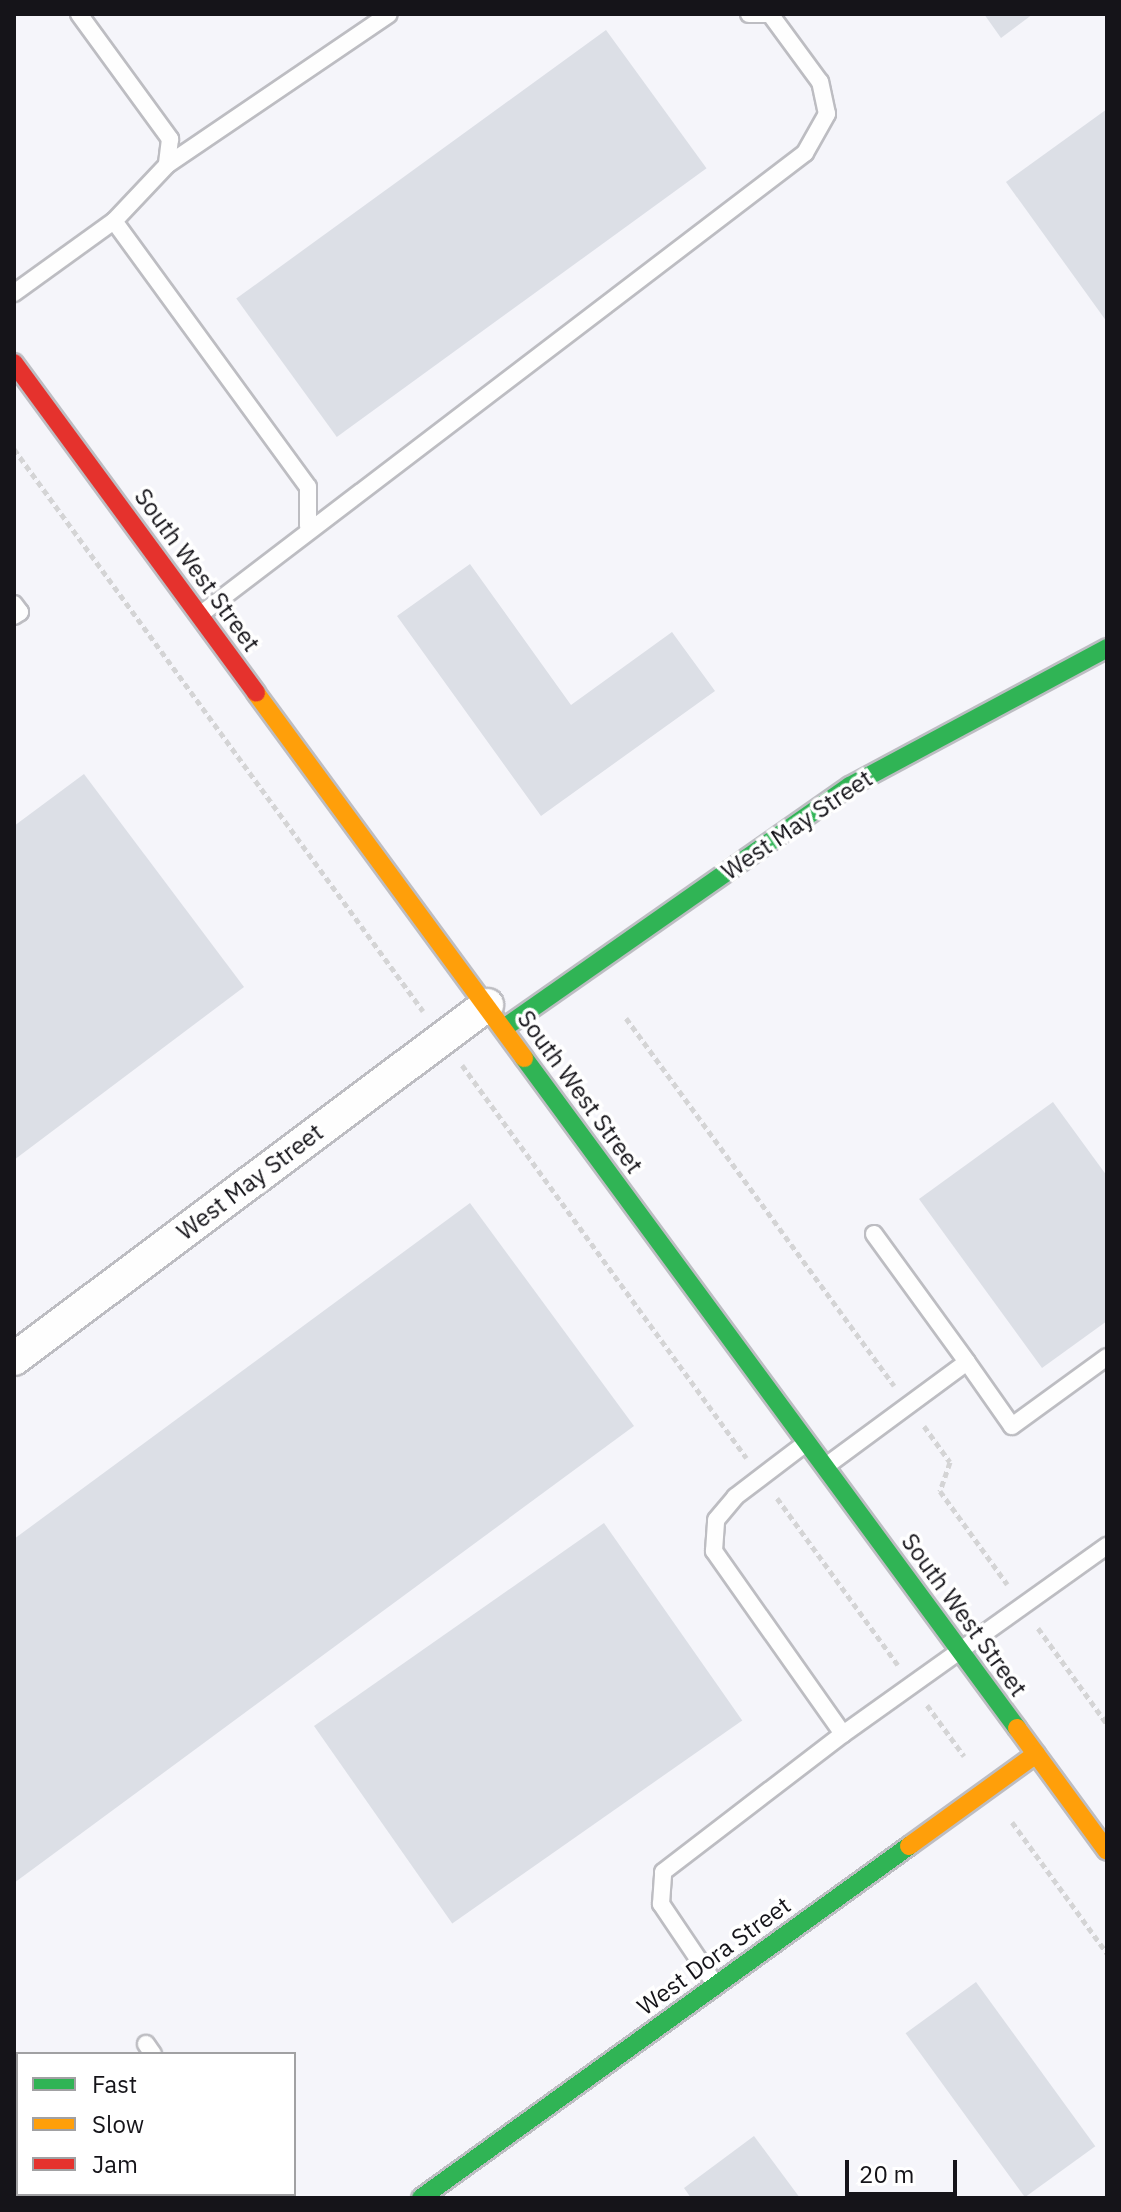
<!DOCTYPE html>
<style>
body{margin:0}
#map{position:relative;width:1121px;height:2212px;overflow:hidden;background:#f5f5fa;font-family:"IBM Plex Sans",sans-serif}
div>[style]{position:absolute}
.building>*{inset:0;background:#dcdfe6;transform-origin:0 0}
.path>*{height:5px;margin-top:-2.5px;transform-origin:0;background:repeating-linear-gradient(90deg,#d4d4d5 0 6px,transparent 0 10px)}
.roads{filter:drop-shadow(2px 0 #bdbdc2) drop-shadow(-2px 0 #bdbdc2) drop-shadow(0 2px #bdbdc2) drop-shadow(0 -2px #bdbdc2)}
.lane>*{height:16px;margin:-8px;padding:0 8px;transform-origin:8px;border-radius:8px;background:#fefefe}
.street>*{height:32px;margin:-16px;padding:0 16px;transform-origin:16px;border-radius:16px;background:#fefefe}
.fast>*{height:18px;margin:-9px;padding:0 9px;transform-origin:9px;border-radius:9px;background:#30b455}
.slow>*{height:18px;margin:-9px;padding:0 9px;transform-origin:9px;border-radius:9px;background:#ff9f0a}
.jam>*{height:18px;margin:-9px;padding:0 9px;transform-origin:9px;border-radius:9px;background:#e5322d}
span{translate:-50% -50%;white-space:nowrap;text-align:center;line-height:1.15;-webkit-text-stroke:7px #fff;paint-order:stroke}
.street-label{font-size:24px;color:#151419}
.frame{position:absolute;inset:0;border:16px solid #151419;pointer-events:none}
.legend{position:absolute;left:16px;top:2052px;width:280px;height:144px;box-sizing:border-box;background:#fff;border:2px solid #a1a1a3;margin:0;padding:10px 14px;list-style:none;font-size:24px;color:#151419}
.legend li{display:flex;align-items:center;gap:16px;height:40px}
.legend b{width:40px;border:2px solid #a1a1a3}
.scale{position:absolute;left:845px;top:2160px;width:112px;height:36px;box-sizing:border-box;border:4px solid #151419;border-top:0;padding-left:10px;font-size:24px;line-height:28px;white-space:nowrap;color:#151419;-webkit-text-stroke:6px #fff;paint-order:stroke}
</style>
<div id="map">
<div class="building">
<div style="clip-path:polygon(984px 14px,1033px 14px,1001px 38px)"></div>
<div style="left:606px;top:30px;width:171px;height:457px;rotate:54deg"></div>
<div style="clip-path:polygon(1107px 109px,1107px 322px,1006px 182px)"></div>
<div style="clip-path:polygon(470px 564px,571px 705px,672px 632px,715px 691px,541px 816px,397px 616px)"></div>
<div style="clip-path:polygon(84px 774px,244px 987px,14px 1160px,14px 826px)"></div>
<div style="clip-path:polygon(1053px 1102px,1107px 1176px,1107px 1321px,1042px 1368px,919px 1199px)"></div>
<div style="clip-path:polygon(470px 1203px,634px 1426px,14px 1883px,14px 1539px)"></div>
<div style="left:604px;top:1523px;width:241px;height:354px;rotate:55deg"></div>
<div style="left:976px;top:1982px;width:203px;height:87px;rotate:54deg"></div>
<div style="clip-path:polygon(18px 2084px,18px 2186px,14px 2180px)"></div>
<div style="clip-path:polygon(754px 2136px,800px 2198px,691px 2198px,684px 2188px)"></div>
<div style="left:24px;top:2194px;width:113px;height:5px"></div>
</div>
<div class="path">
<div style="left:14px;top:449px;width:695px;rotate:53.95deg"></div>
<div style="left:626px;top:1018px;width:455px;rotate:53.9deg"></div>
<div style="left:462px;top:1065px;width:485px;rotate:54.1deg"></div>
<div style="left:924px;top:1426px;width:44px;rotate:54.2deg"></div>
<div style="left:950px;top:1462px;width:31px;rotate:109deg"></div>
<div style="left:940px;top:1491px;width:115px;rotate:54.2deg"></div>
<div style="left:777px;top:1498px;width:206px;rotate:54.1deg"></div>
<div style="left:1038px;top:1628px;width:118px;rotate:54.3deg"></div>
<div style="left:927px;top:1705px;width:63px;rotate:54deg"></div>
<div style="left:1012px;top:1822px;width:162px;rotate:54.1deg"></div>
</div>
<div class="roads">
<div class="lane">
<div style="left:79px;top:14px;width:155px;rotate:53.9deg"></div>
<div style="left:170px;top:139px;width:26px;rotate:97deg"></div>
<div style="left:167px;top:165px;width:77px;rotate:133.4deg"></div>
<div style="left:749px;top:14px;width:19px"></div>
<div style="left:167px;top:165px;width:268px;rotate:-34.2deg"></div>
<div style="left:14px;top:293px;width:123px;rotate:-35.8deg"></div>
<div style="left:114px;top:221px;width:329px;rotate:53.9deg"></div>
<div style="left:308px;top:487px;width:39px;rotate:90deg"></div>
<div style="left:14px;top:604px;width:10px;rotate:53deg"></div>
<div style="left:20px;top:612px;width:7px;rotate:146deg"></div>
<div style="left:201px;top:614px;width:760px;rotate:-37.35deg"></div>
<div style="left:805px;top:153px;width:45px;rotate:-60.6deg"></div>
<div style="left:827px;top:114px;width:33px;rotate:-102deg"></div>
<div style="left:820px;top:82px;width:84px;rotate:-126.3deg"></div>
<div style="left:874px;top:1234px;width:158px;rotate:54deg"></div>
<div style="left:826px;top:1466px;width:175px;rotate:-36.4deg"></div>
<div style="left:967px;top:1362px;width:78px;rotate:54.9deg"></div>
<div style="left:1012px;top:1426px;width:117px;rotate:-36deg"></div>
<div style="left:843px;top:1734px;width:324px;rotate:-35.5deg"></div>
<div style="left:715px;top:1984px;width:97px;rotate:-124deg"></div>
<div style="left:661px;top:1904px;width:32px;rotate:-86deg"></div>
<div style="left:663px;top:1872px;width:227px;rotate:-37.5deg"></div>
<div style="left:843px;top:1734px;width:224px;rotate:-125.2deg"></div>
<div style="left:714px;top:1551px;width:31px;rotate:-86deg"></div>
<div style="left:716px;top:1520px;width:30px;rotate:-50deg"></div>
<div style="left:735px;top:1497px;width:89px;rotate:-37.3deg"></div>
<div style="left:146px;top:2044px;width:12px;rotate:55deg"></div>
<div style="left:257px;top:2194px;width:5px;rotate:53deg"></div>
</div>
<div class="street">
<div style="left:14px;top:1359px;width:591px;rotate:-36.81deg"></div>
</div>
<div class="fast">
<div style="left:504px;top:1028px;width:422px;rotate:-35deg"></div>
<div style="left:850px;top:786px;width:292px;rotate:-28.2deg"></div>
<div style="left:524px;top:1058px;width:832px;rotate:53.65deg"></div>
<div style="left:421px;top:2198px;width:602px;rotate:-35.8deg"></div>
</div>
<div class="slow">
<div style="left:256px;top:693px;width:453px;rotate:53.7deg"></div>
<div style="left:1017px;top:1728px;width:152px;rotate:53.8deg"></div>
<div style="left:909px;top:1846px;width:157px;rotate:-35.9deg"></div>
</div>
<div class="jam">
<div style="left:14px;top:363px;width:409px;rotate:53.7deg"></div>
</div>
</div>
<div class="street-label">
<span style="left:197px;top:570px;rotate:54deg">South West Street</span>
<span style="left:797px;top:825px;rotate:-34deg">West May Street</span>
<span style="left:580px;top:1092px;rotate:54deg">South West Street</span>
<span style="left:250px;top:1182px;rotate:-37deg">West May Street</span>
<span style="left:964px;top:1615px;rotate:54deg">South West Street</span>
<span style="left:714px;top:1956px;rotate:-36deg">West Dora Street</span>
</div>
<div class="frame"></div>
<ul class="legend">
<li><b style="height:10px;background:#30b455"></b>Fast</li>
<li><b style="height:10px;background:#ff9f0a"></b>Slow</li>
<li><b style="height:10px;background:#e5322d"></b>Jam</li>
</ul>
<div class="scale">20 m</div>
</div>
